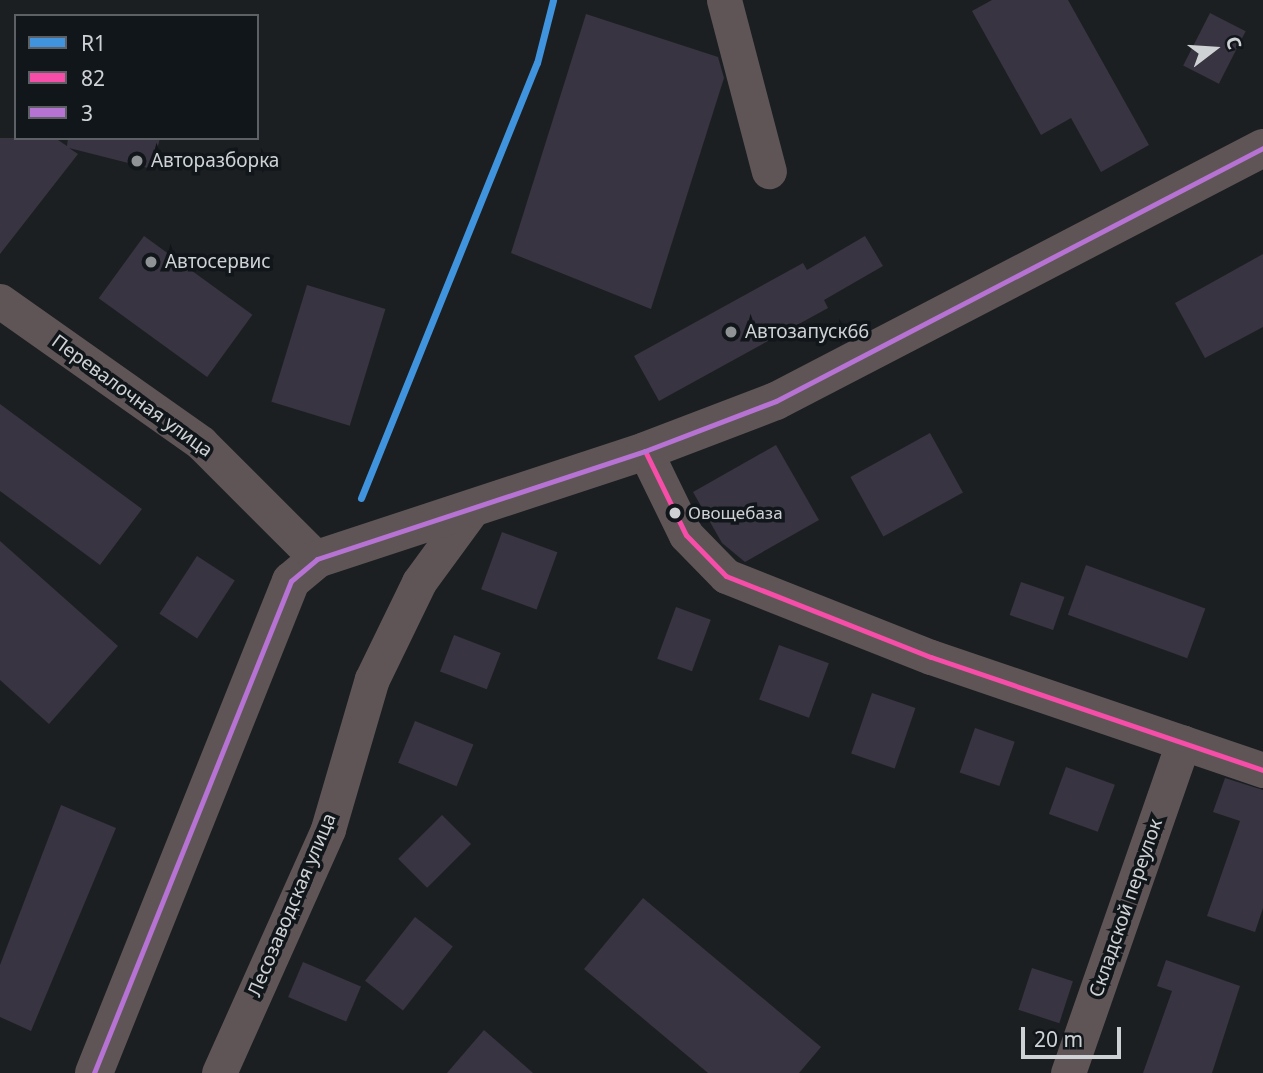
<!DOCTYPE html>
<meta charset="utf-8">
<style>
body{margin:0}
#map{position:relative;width:1263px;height:1073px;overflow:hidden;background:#1c1f22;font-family:"Noto Sans",sans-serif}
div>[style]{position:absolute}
.building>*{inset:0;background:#383441;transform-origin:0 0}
.minor>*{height:35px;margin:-17.5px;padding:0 17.5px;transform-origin:17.5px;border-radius:17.5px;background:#5f5557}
.tertiary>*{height:38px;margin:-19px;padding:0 19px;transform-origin:19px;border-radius:19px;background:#5f5557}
.bus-1>*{height:5px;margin:-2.5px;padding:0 2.5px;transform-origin:2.5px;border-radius:2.5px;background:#f54da8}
.bus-2>*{height:5px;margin:-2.5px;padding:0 2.5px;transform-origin:2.5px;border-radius:2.5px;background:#b673d3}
.rail-1>*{height:7px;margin:-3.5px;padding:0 3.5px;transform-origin:3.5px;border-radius:3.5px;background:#4094de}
.dots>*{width:19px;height:19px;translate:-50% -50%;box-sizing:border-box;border:4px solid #11161a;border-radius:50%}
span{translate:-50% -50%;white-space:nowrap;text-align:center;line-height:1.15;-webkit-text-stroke:7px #11161a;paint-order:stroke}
.bus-label{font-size:17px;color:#cfd2d5}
.left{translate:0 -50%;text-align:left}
.poi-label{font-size:19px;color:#cfd2d5}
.street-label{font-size:19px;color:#cfd2d5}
.legend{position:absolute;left:14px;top:14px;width:245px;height:126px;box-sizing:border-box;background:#11161a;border:2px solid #5d6165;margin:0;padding:9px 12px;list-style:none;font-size:21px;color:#cfd2d5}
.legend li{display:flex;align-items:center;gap:14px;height:35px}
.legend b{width:35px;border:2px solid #5d6165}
.north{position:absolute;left:1179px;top:14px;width:70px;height:70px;-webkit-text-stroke:5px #11161a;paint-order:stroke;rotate:73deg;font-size:19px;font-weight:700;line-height:28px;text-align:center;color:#cfd2d5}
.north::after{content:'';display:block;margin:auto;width:24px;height:32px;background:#cfd2d5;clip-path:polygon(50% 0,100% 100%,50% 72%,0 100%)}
.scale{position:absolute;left:1021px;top:1027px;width:100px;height:32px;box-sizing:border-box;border:4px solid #cfd2d5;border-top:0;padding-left:9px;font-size:21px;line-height:24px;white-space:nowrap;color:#cfd2d5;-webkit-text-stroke:5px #11161a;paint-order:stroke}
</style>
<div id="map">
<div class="building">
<div style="clip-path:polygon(992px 0,1068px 0,1149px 145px,1101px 172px,1071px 118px,1041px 135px,972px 11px)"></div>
<div style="left:1210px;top:13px;width:40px;height:59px;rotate:27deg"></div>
<div style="clip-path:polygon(586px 14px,718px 57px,724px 78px,651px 309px,511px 253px)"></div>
<div style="clip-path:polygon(0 138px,55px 138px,67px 146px,68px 138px,160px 138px,152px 169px,69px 148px,78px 154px,0 254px)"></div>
<div style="left:144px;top:236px;width:134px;height:77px;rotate:36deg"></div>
<div style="clip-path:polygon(865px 236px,883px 266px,824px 300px,828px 308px,659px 401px,634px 356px,803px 263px,807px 270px)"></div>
<div style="clip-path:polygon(1263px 254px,1263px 327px,1205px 358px,1175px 303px)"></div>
<div style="left:307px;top:285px;width:82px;height:122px;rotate:17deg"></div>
<div style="clip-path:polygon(0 404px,142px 509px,100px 565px,0 491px)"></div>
<div style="left:930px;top:433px;width:68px;height:91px;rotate:61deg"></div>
<div style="clip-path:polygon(776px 445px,819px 520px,745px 562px,722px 543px,693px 492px)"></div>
<div style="left:502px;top:532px;width:59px;height:61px;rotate:20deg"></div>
<div style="clip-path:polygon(0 541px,118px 646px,49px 724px,0 680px)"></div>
<div style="left:197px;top:556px;width:45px;height:69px;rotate:33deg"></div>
<div style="left:1086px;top:565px;width:127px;height:53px;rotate:20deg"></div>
<div style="left:1021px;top:582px;width:46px;height:35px;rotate:19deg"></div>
<div style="left:676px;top:607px;width:37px;height:55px;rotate:20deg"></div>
<div style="left:454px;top:635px;width:50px;height:39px;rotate:21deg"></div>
<div style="left:779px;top:645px;width:53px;height:58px;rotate:20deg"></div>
<div style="left:872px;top:693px;width:46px;height:64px;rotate:19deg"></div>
<div style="left:415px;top:721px;width:63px;height:45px;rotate:22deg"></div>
<div style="left:975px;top:728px;width:42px;height:47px;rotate:19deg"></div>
<div style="left:1066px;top:767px;width:52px;height:50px;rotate:20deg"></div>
<div style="clip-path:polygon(1225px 778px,1263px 790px,1263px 908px,1255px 932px,1207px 916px,1240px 821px,1213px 812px)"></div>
<div style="clip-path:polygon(61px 805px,116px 828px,31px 1031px,0 1017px,0 965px)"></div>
<div style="left:442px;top:815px;width:41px;height:62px;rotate:45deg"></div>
<div style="clip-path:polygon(643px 898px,821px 1047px,799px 1073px,708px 1073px,584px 969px)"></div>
<div style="left:415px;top:917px;width:48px;height:81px;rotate:38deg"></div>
<div style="clip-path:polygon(1166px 960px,1240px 986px,1212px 1073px,1143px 1073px,1172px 991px,1157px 986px)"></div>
<div style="left:303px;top:962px;width:63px;height:38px;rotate:23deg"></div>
<div style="left:1032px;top:968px;width:43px;height:44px;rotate:18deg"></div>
<div style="clip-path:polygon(484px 1030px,533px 1073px,447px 1073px)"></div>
</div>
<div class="minor">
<div style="left:724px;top:0;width:177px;rotate:75.3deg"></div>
<div style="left:0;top:301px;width:246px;rotate:35.2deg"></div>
<div style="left:201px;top:443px;width:164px;rotate:45deg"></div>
<div style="left:645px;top:451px;width:93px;rotate:64deg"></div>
<div style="left:686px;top:535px;width:57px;rotate:45.7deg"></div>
<div style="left:726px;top:576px;width:220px;rotate:21.6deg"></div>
<div style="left:931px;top:657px;width:351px;rotate:18.8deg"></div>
<div style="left:219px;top:1073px;width:267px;rotate:-65.9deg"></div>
<div style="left:328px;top:829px;width:156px;rotate:-73.7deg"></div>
<div style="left:372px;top:679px;width:108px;rotate:-64.1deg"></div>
<div style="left:419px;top:582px;width:88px;rotate:-53.8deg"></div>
<div style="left:1068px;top:1073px;width:350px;rotate:-70.8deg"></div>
</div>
<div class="tertiary">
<div style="left:94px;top:1073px;width:530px;rotate:-68.18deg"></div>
<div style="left:291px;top:581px;width:34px;rotate:-40deg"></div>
<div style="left:317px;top:559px;width:345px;rotate:-18.2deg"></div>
<div style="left:645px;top:451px;width:140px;rotate:-20.9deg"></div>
<div style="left:776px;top:401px;width:549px;rotate:-27.45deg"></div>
</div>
<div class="bus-1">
<div style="left:645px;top:451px;width:93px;rotate:64deg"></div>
<div style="left:686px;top:535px;width:57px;rotate:45.7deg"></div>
<div style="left:726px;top:576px;width:220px;rotate:21.6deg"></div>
<div style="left:931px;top:657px;width:351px;rotate:18.8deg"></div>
</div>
<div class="bus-2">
<div style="left:94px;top:1073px;width:530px;rotate:-68.18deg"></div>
<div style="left:291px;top:581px;width:34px;rotate:-40deg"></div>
<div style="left:317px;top:559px;width:345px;rotate:-18.2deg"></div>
<div style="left:645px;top:451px;width:140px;rotate:-20.9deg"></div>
<div style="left:776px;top:401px;width:549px;rotate:-27.45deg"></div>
</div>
<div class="rail-1">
<div style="left:361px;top:498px;width:469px;rotate:-68deg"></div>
<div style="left:537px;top:63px;width:65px;rotate:-75.7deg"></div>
</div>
<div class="dots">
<div style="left:137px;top:161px;background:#909396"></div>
<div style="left:151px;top:262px;background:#909396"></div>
<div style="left:731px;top:332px;background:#909396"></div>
<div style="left:675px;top:513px;background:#cfd2d5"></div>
</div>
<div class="bus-label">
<span class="left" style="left:688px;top:513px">Овощебаза</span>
</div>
<div class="poi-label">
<span class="left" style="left:151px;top:161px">Авторазборка</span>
<span class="left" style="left:165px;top:262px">Автосервис</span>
<span class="left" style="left:745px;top:332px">Автозапуск66</span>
</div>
<div class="street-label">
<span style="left:132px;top:396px;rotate:36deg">Перевалочная улица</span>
<span style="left:292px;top:905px;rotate:-67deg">Лесозаводская улица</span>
<span style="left:1126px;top:908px;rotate:-71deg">Складской переулок</span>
</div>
<ul class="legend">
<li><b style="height:9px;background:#4094de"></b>R1</li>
<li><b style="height:9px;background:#f54da8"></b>82</li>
<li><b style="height:9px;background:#b673d3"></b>3</li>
</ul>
<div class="north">С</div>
<div class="scale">20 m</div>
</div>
